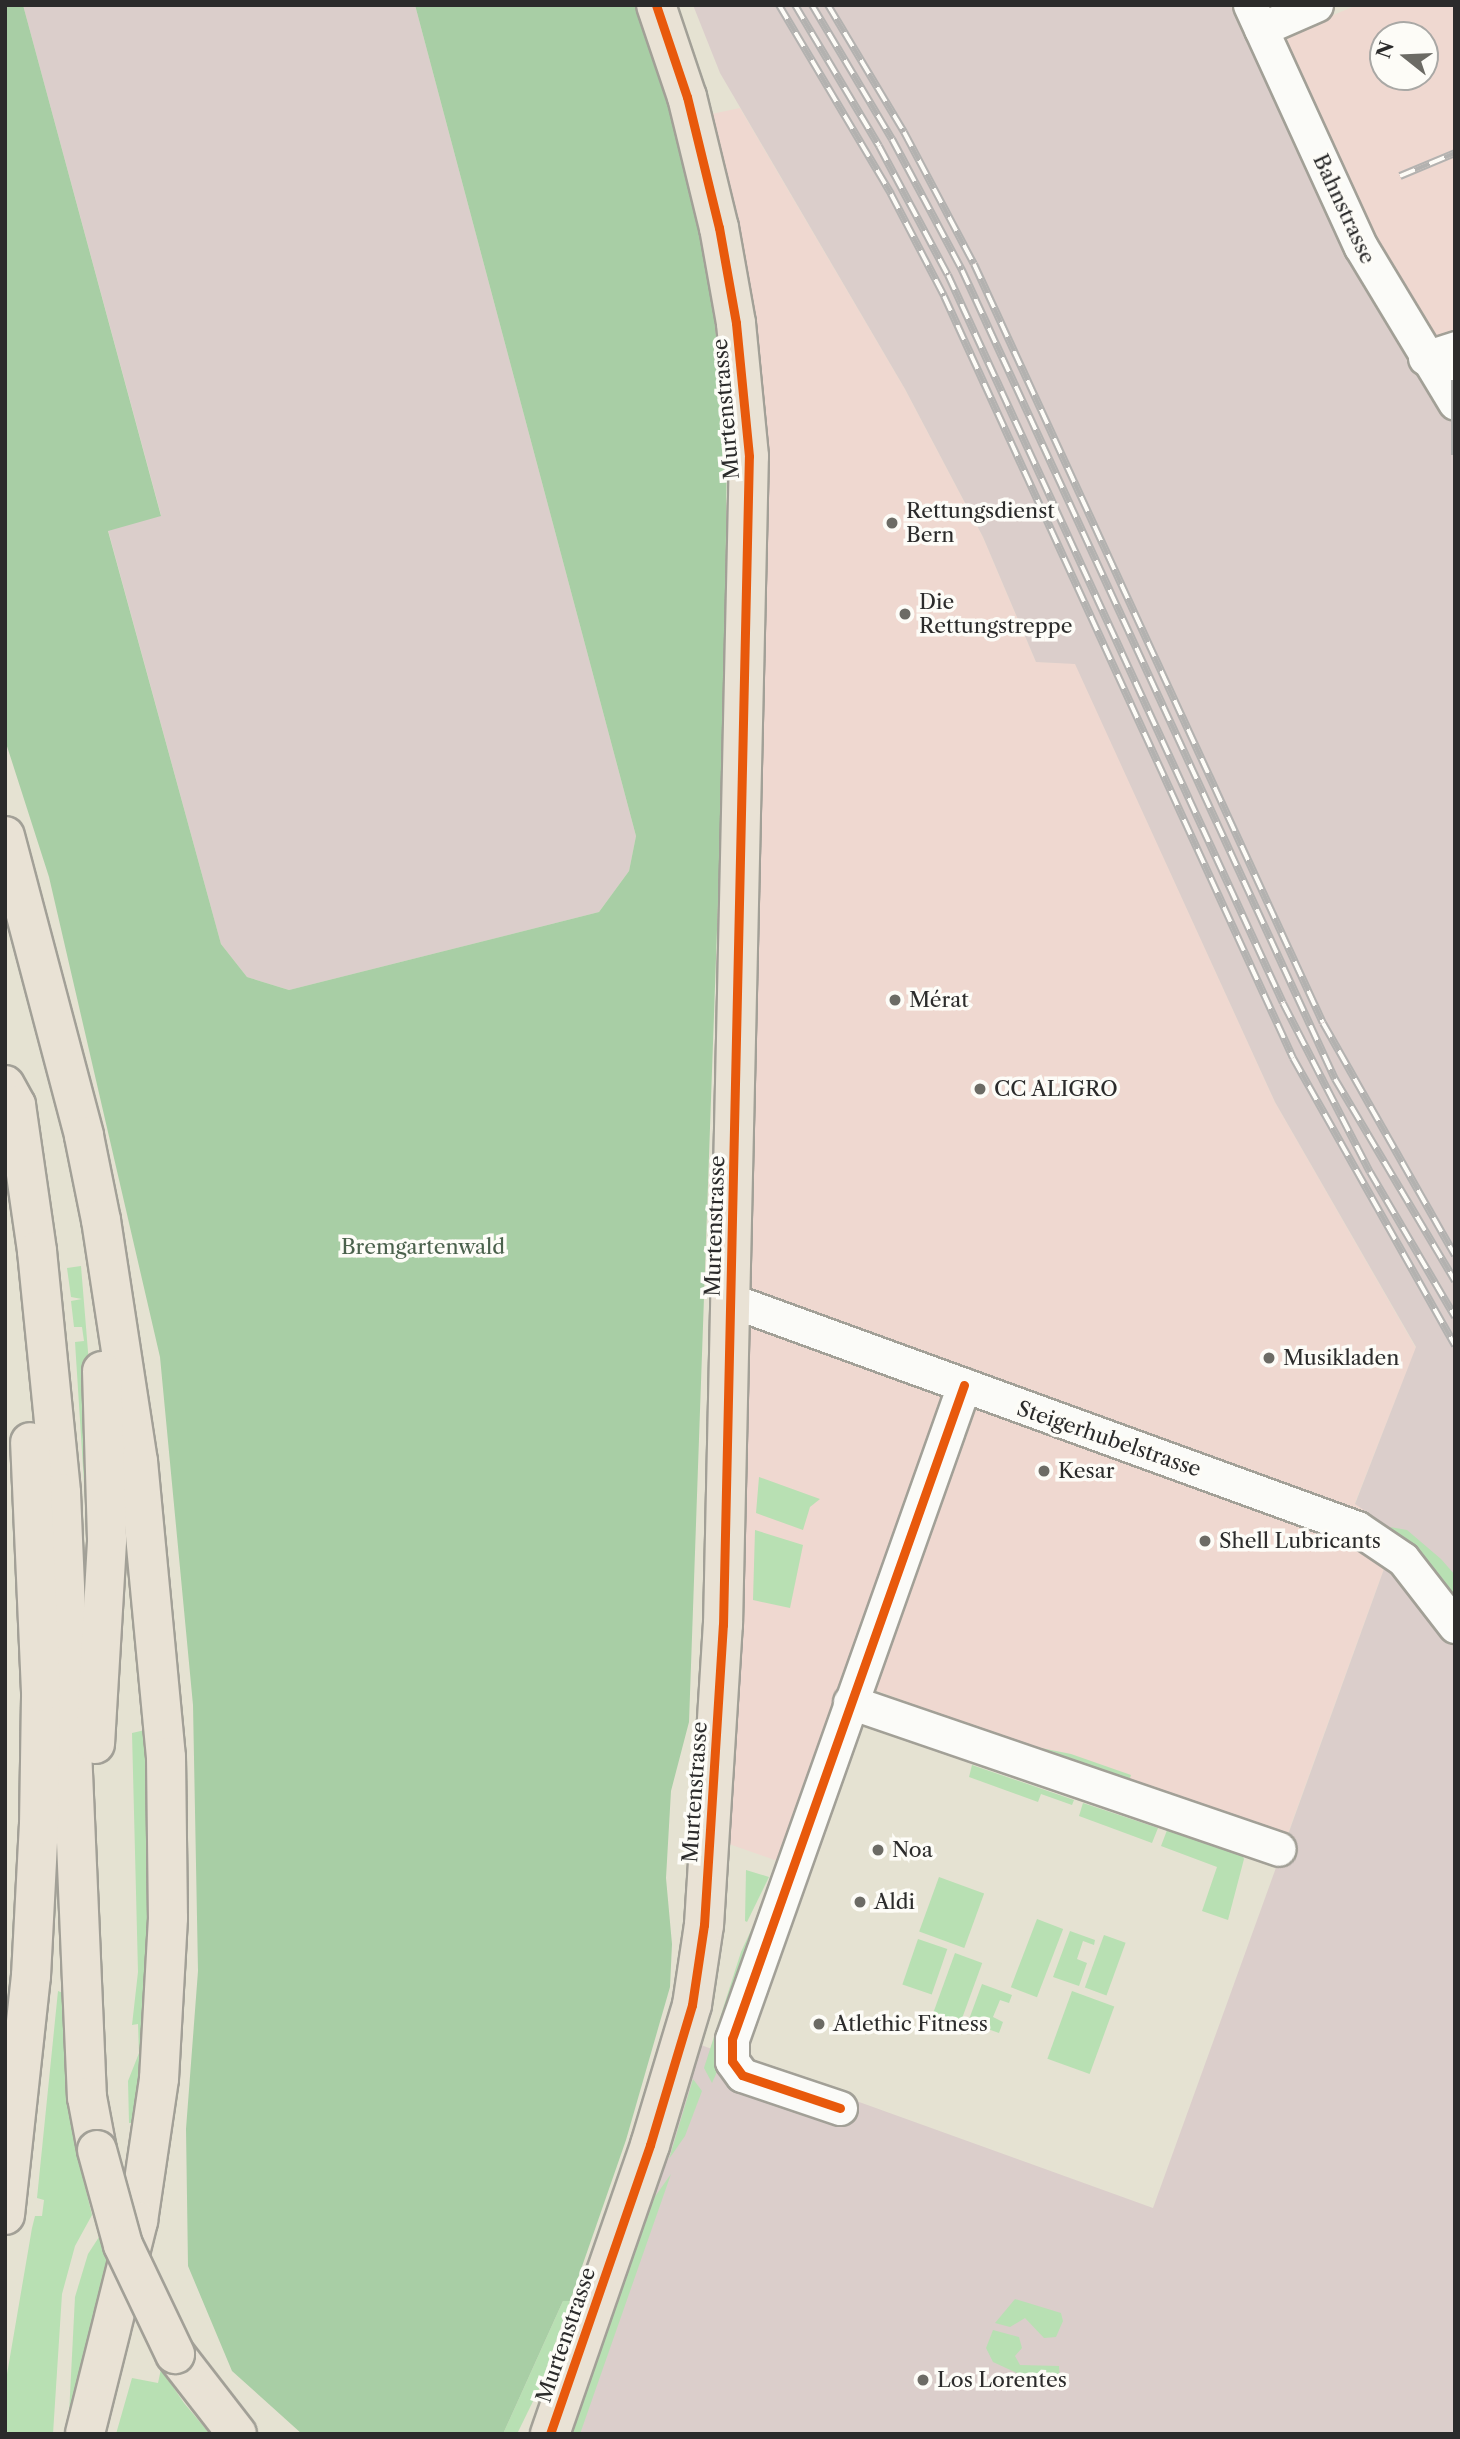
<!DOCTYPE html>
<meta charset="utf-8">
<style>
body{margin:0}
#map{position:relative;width:1460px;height:2439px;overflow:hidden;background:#e5e2d2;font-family:"Libre Caslon Text",serif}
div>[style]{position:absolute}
.built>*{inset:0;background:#efd8d0}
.industrial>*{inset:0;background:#dbcecb}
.green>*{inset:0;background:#b8e0b3;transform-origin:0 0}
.forest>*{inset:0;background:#a8cea5}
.roads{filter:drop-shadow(2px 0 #a2a097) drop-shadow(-2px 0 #a2a097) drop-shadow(0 2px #a2a097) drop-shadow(0 -2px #a2a097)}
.minor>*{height:33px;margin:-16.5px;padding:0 16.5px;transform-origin:16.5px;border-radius:16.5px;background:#fbfbf8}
.major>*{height:38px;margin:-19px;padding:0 19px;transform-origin:19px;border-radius:19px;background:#e9e2d5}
.highway>*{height:38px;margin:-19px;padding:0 19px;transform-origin:19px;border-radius:19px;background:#e9e2d5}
.rail>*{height:8px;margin-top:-4px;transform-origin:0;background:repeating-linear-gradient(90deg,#fdfcf7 0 16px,#b3b2b0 0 32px);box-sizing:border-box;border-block:2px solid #b3b2b0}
.bridges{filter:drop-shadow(2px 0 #a2a097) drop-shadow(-2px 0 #a2a097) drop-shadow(0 2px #a2a097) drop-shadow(0 -2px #a2a097)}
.highway-bridge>*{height:38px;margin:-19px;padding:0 19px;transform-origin:19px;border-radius:19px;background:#e9e2d5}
.cycleway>*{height:9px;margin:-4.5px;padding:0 4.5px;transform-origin:4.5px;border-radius:4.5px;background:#e8590c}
.dots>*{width:19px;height:19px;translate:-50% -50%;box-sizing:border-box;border:4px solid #fdfcf7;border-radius:50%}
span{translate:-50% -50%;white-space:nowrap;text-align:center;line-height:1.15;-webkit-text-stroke:7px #fdfcf7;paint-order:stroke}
.street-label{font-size:21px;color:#2b2b2b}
.poi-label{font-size:21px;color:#2b2b2b}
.left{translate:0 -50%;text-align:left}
.park-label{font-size:21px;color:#4a614c}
.frame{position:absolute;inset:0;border:7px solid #2b2b2b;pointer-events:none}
.north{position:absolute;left:1369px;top:21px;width:70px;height:70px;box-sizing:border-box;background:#fdfcf7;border:2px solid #a9a8a5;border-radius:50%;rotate:288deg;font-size:19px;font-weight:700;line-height:28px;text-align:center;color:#2b2b2b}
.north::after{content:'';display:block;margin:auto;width:24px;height:32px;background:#6c6b65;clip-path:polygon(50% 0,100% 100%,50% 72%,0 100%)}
</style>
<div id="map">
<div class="built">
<div style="clip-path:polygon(evenodd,1357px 5px,1455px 5px,1455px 376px,1376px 241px,1287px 40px,1291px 33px,1357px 5px,1383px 35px,1425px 35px,1425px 77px,1383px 77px,1383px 35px)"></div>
<div style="clip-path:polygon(740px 108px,905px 389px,983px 537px,1036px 662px,1075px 663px,1275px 1102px,1416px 1348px,1355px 1503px,1397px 1533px,1286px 1839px,978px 1732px,979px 1728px,847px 1680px,783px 1863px,712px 1838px,753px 656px,702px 116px)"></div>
</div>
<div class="industrial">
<div style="clip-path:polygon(23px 5px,415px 5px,636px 836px,629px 871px,599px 912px,289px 990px,247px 977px,221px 944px,108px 530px,161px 515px)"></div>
<div style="clip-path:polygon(693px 5px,1250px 5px,1455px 403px,1455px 2434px,551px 2434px,687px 2040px,1153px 2208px,1397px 1533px,1355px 1504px,1416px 1347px,1275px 1102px,1075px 664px,1036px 662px,983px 537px,905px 389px,720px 73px)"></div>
</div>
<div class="green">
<div style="clip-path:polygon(81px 1266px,96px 1449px,88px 1546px,75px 1342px,84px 1341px,82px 1327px,74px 1327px,71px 1301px,82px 1299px,71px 1297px,67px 1268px)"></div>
<div style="clip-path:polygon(759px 1477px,820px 1499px,810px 1507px,803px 1530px,756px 1513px)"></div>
<div style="clip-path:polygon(1390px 1527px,1407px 1530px,1441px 1559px,1455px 1575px,1455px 1597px,1414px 1548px)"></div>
<div style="clip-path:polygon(755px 1530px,803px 1545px,790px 1608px,753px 1600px)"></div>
<div style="clip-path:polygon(145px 1730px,152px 1846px,148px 1897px,154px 1906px,137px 2123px,129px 2123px,128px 2081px,139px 2053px,138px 2024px,132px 2025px,138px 1972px,132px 1733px)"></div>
<div style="clip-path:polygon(1001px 1740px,1071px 1754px,1131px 1775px,1128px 1785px)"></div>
<div style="clip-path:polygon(972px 1765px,1074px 1800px,1072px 1805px,1041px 1794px,1038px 1802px,969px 1777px)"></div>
<div style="clip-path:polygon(1083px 1803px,1158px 1828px,1152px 1843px,1079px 1816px)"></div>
<div style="clip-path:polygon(1169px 1825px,1240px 1849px,1244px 1859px,1228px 1920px,1202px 1911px,1217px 1867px,1161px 1846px)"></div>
<div style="clip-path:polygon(746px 1870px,769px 1877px,747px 1922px,745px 1921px)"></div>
<div style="left:939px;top:1877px;width:48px;height:58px;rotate:20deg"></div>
<div style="clip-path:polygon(760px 1911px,716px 2074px,712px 2083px,704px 2068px,741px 1952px)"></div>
<div style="left:1037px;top:1919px;width:28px;height:73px;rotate:21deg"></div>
<div style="clip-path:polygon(1070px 1931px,1095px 1940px,1094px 1945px,1083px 1941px,1077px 1959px,1087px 1963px,1079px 1986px,1053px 1977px)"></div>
<div style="left:1104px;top:1935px;width:23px;height:56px;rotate:20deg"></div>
<div style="left:918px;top:1939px;width:31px;height:48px;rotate:19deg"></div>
<div style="left:955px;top:1953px;width:29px;height:68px;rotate:20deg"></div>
<div style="clip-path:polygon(982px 1984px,1012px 1995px,1009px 2003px,1000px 2000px,993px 2017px,1003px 2022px,999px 2033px,968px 2022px)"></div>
<div style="clip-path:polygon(58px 1991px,63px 1993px,73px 2137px,92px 2215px,75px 2246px,62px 2294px,53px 2434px,5px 2434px,5px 2386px,32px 2228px,35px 2216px,42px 2216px,44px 2200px,37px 2198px)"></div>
<div style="left:1072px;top:1991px;width:45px;height:72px;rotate:20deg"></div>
<div style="clip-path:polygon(693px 2079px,702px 2091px,685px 2136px,669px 2159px)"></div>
<div style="clip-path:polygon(671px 2174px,580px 2434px,572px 2434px,654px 2198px)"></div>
<div style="clip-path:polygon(99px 2237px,109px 2264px,68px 2434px,75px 2297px,88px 2254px)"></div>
<div style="clip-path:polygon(1015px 2299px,1061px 2313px,1063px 2321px,1056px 2337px,1044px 2338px,1025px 2318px,1010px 2327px,995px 2323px)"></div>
<div style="clip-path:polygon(563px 2301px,570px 2301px,539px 2389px,517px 2434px,503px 2434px)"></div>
<div style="clip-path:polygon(993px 2330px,1019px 2337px,1022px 2348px,1015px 2356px,1020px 2365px,1059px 2366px,1060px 2383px,1030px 2379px,993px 2362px,986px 2348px)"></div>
<div style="clip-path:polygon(161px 2369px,184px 2403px,210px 2434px,116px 2434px,132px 2378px,158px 2383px)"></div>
</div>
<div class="forest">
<div style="clip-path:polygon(5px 5px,23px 5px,161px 516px,108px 531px,221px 944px,247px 977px,289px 990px,599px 912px,629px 871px,636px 836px,415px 5px,636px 5px,667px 99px,709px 272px,727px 434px,724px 732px,689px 1722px,671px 1791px,666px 1878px,672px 1944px,670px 1987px,626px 2140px,570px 2301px,563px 2301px,503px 2434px,302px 2434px,232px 2371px,188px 2266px,186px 2129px,198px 1971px,193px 1705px,160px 1357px,49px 877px,5px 740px)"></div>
</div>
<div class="roads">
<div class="minor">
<div style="left:1250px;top:5px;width:266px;rotate:65.4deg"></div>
<div style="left:1361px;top:247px;width:182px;rotate:58.9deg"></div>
<div style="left:1261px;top:29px;width:60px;rotate:-23.6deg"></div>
<div style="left:1425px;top:358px;width:32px;rotate:-18deg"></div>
<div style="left:730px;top:1300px;width:667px;rotate:19.98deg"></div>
<div style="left:1357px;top:1528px;width:55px;rotate:34deg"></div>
<div style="left:1403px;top:1559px;width:85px;rotate:52.2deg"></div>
<div style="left:850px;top:1702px;width:453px;rotate:18.9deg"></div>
<div style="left:840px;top:2108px;width:103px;rotate:-161.4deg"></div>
<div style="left:742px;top:2075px;width:17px;rotate:-126deg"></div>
<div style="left:732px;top:2061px;width:22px;rotate:-90deg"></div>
<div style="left:732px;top:2039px;width:694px;rotate:-70.47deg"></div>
</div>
<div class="major">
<div style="left:550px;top:2434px;width:306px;rotate:-70.9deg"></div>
<div style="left:650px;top:2145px;width:146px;rotate:-73.3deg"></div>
<div style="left:692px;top:2005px;width:81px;rotate:-81.5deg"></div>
<div style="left:704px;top:1925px;width:301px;rotate:-86.4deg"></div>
<div style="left:723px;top:1625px;width:1169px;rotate:-88.73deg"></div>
<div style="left:749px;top:456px;width:134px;rotate:-95.6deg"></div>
<div style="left:736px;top:323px;width:97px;rotate:-100.1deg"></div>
<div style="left:719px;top:228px;width:135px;rotate:-103.7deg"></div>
<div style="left:687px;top:97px;width:97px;rotate:-108.6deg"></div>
</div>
<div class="highway">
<div style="left:5px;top:836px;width:310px;rotate:75.2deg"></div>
<div style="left:84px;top:1136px;width:86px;rotate:78.6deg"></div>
<div style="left:101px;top:1220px;width:244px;rotate:81.3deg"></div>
<div style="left:138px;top:1461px;width:297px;rotate:84.6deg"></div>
<div style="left:166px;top:1757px;width:161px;rotate:89.3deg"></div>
<div style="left:168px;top:1918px;width:161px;rotate:93.2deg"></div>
<div style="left:159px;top:2079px;width:144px;rotate:98.4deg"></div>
<div style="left:138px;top:2221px;width:219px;rotate:104deg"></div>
<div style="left:5px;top:1085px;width:23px;rotate:61deg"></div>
<div style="left:16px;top:1105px;width:148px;rotate:81.8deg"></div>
<div style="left:37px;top:1251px;width:243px;rotate:84.3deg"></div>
<div style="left:61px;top:1493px;width:605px;rotate:87.54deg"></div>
<div style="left:87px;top:2097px;width:54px;rotate:79.3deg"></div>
<div style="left:95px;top:1744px;width:205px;rotate:-86.6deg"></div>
<div style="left:107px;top:1539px;width:168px;rotate:-91.7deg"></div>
<div style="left:5px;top:2215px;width:240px;rotate:-83.8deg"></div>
<div style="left:31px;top:1976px;width:151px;rotate:-87deg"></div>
<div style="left:39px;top:1825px;width:133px;rotate:-89.1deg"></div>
<div style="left:41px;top:1692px;width:250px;rotate:-92.5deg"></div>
<div style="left:175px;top:2354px;width:101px;rotate:52.2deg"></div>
</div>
</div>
<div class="rail">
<div style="left:779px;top:5px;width:220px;rotate:59.3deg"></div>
<div style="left:891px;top:194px;width:115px;rotate:62.5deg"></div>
<div style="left:944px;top:296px;width:838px;rotate:65.39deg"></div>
<div style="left:1293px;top:1058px;width:330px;rotate:60.6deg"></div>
<div style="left:795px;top:5px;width:164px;rotate:59.2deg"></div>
<div style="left:879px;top:146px;width:146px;rotate:61.9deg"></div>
<div style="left:948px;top:275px;width:801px;rotate:65.29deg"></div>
<div style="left:1283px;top:1003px;width:190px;rotate:62.8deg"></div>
<div style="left:1370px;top:1172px;width:168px;rotate:59.6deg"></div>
<div style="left:812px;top:5px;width:156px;rotate:59.2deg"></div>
<div style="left:892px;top:139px;width:149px;rotate:61.9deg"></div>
<div style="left:962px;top:270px;width:891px;rotate:65.25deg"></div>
<div style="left:1335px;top:1079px;width:235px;rotate:59.3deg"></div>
<div style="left:828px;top:5px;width:148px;rotate:59.1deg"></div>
<div style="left:904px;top:132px;width:149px;rotate:62.1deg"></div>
<div style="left:974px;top:264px;width:835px;rotate:65.31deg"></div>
<div style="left:1323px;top:1023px;width:267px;rotate:60.4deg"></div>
<div style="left:1400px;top:176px;width:60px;rotate:-22.7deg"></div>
<div style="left:1455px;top:380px;width:75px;rotate:90deg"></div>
</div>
<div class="bridges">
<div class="highway-bridge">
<div style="left:97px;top:2150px;width:98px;rotate:74.7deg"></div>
<div style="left:123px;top:2245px;width:121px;rotate:64.5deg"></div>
</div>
</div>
<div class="cycleway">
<div style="left:840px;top:2108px;width:103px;rotate:-161.4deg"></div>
<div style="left:742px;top:2075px;width:17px;rotate:-126deg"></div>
<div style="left:732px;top:2061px;width:22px;rotate:-90deg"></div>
<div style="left:732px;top:2039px;width:694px;rotate:-70.47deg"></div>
<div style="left:550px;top:2434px;width:306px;rotate:-70.9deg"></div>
<div style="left:650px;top:2145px;width:146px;rotate:-73.3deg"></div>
<div style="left:692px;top:2005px;width:81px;rotate:-81.5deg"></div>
<div style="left:704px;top:1925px;width:301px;rotate:-86.4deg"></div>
<div style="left:723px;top:1625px;width:1169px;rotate:-88.73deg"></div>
<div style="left:749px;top:456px;width:134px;rotate:-95.6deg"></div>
<div style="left:736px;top:323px;width:97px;rotate:-100.1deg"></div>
<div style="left:719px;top:228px;width:135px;rotate:-103.7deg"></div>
<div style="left:687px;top:97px;width:97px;rotate:-108.6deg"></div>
</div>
<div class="dots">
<div style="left:892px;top:523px;background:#6c6b65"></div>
<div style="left:905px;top:614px;background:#6c6b65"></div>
<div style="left:895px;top:1000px;background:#6c6b65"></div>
<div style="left:980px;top:1089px;background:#6c6b65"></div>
<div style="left:1269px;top:1358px;background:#6c6b65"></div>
<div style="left:1044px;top:1471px;background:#6c6b65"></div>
<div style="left:1205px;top:1541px;background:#6c6b65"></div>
<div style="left:878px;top:1850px;background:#6c6b65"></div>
<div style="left:860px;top:1902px;background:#6c6b65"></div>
<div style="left:819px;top:2024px;background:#6c6b65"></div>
<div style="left:923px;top:2380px;background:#6c6b65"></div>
</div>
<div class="street-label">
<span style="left:1344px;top:209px;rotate:65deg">Bahnstrasse</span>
<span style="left:726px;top:409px;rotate:-95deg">Murtenstrasse</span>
<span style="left:715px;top:1226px;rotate:-88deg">Murtenstrasse</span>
<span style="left:1109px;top:1439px;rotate:19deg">Steigerhubelstrasse</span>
<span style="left:695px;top:1792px;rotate:-86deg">Murtenstrasse</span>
<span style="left:566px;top:2335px;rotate:-71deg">Murtenstrasse</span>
</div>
<div class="poi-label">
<span class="left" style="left:906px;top:523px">Rettungsdienst<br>Bern</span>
<span class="left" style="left:919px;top:614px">Die<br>Rettungstreppe</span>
<span class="left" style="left:909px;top:1000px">Mérat</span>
<span class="left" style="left:994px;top:1089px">CC ALIGRO</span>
<span class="left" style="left:1283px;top:1358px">Musikladen</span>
<span class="left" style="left:1058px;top:1471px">Kesar</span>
<span class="left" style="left:1219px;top:1541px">Shell Lubricants</span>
<span class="left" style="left:892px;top:1850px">Noa</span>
<span class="left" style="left:874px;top:1902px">Aldi</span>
<span class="left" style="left:833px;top:2024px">Atlethic Fitness</span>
<span class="left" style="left:937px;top:2380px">Los Lorentes</span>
</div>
<div class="park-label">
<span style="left:423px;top:1247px">Bremgartenwald</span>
</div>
<div class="frame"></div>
<div class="north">N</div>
</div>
